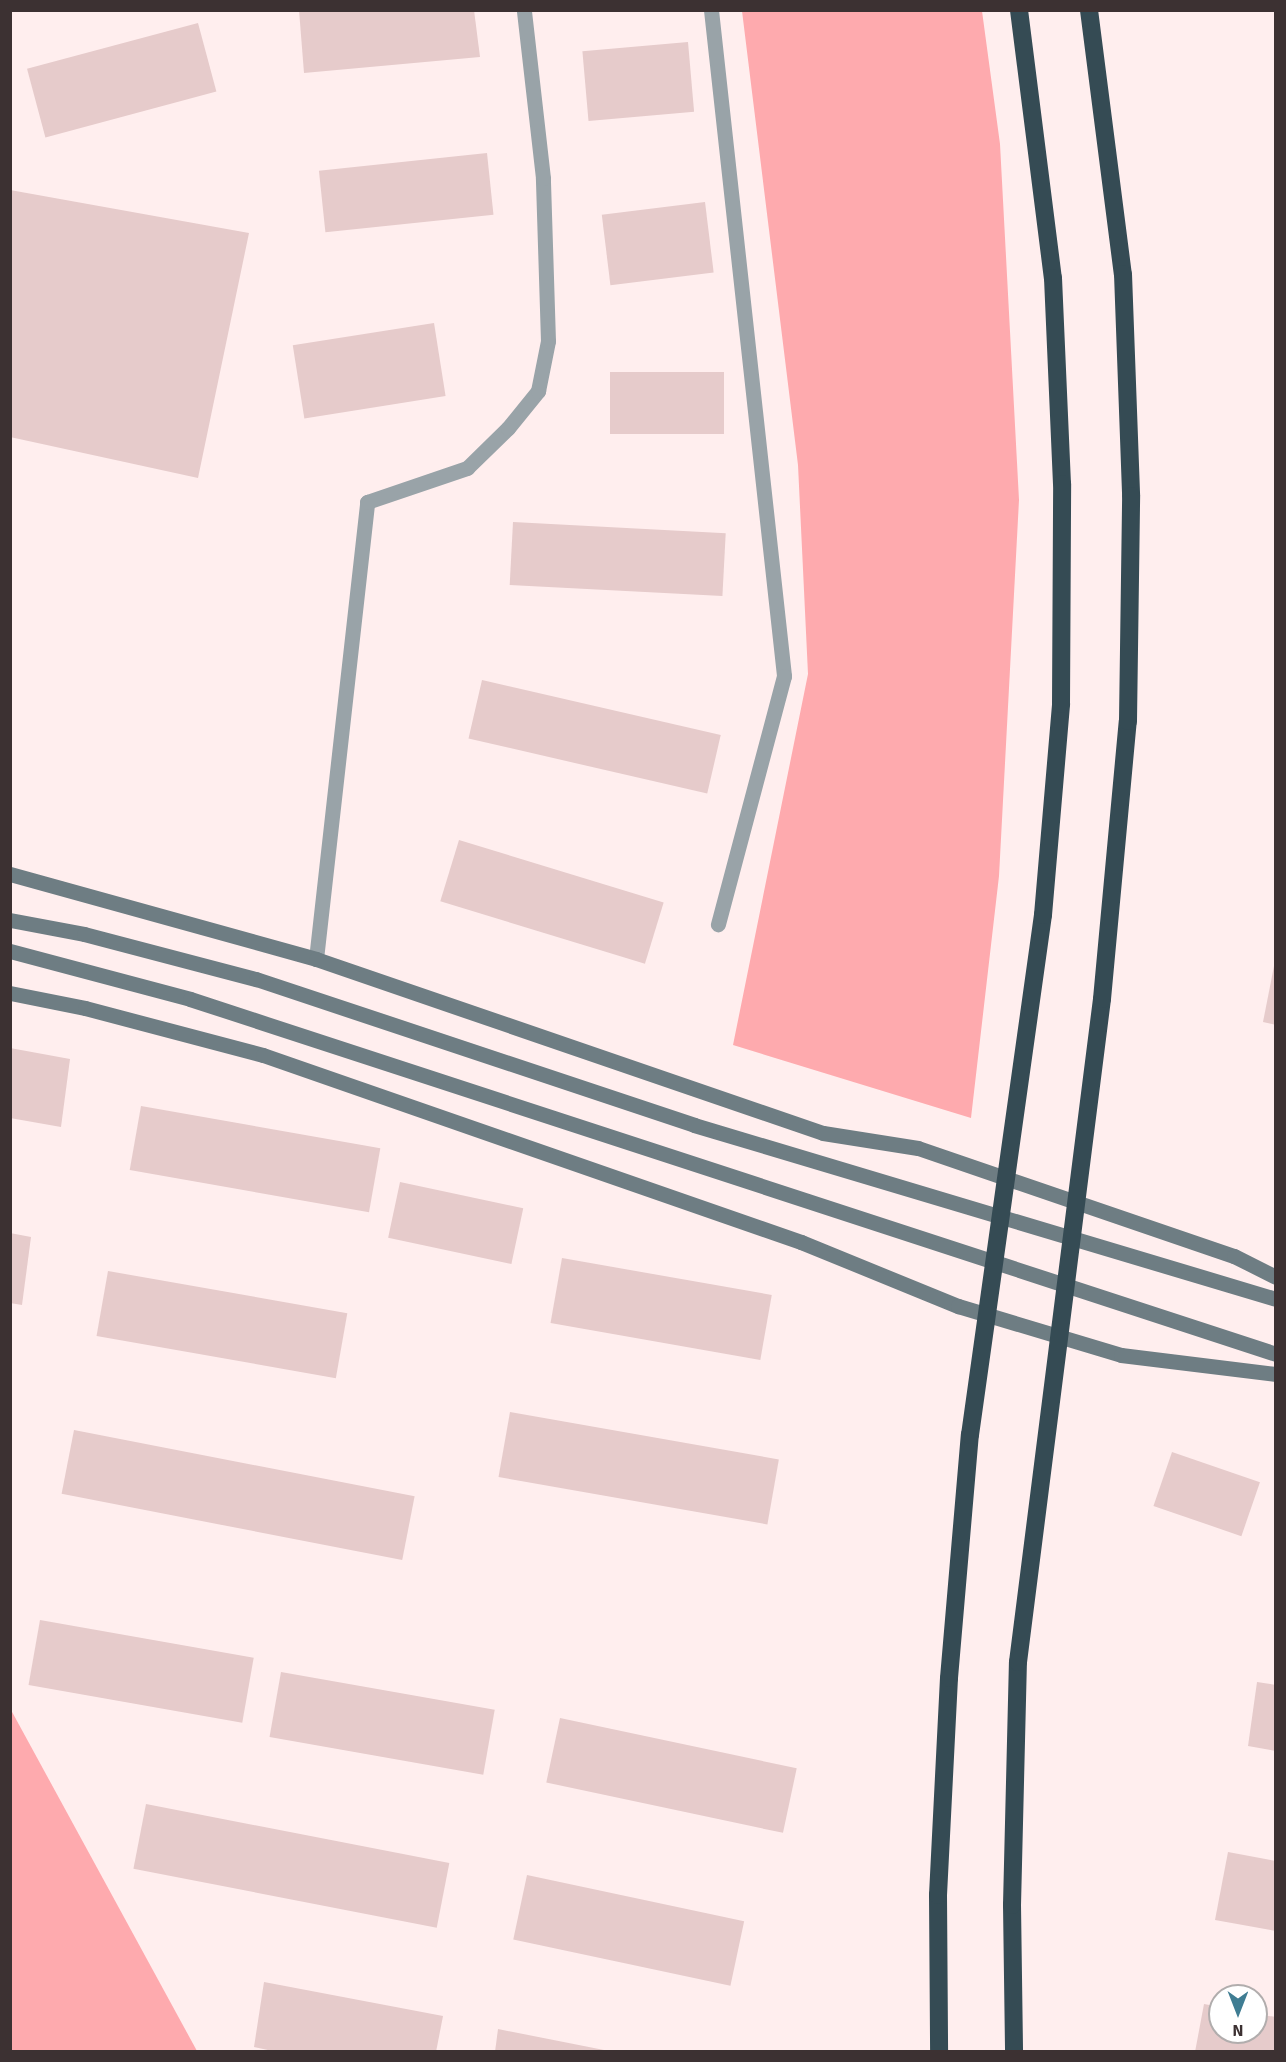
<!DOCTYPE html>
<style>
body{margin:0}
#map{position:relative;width:1286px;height:2062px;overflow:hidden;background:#fee;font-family:Signika,sans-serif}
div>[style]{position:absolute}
.green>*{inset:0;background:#feaaae}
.building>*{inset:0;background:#e6cbcb;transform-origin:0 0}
.lane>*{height:15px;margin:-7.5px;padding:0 7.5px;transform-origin:7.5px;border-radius:7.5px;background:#99a3a8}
.street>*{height:15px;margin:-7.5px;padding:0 7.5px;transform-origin:7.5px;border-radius:7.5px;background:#99a3a8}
.secondary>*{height:15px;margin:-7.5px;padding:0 7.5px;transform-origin:7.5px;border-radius:7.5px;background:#6e7d83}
.highway>*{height:18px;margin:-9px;padding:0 9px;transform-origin:9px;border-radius:9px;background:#354b54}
.highway-bridge>*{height:18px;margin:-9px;padding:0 9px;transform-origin:9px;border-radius:9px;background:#354b54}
span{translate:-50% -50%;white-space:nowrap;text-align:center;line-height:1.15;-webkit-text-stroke:4.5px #fff;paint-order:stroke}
.frame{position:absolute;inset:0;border:12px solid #3c3132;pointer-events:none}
.north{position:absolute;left:1208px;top:1984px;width:60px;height:60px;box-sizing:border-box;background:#fff;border:2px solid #b1adad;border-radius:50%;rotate:180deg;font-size:16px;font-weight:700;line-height:24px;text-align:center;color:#3c3132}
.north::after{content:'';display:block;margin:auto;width:21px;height:27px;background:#3f7d93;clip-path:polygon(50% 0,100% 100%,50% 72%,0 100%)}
</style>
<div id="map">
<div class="green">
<div style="clip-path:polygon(742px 11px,982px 11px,1000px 144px,1019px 500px,999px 876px,971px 1118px,733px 1045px,808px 674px,798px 465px)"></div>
<div style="clip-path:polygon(10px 1710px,11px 1710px,197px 2051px,11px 2051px)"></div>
</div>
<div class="building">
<div style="clip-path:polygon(299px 10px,474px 10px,480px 57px,304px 73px)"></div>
<div style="left:198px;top:23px;width:71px;height:177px;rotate:75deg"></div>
<div style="left:688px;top:42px;width:70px;height:106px;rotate:85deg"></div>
<div style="left:487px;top:153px;width:62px;height:169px;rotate:84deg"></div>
<div style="clip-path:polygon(10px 190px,249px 233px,198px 478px,10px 437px)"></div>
<div style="left:705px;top:202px;width:71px;height:104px;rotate:83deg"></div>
<div style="left:434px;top:323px;width:74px;height:143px;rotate:81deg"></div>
<div style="left:724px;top:372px;width:62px;height:114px;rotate:90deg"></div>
<div style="left:513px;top:522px;width:213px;height:63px;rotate:3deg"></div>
<div style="left:482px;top:680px;width:245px;height:60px;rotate:13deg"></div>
<div style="left:459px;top:840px;width:214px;height:64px;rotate:17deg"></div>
<div style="clip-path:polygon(1274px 966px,1276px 966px,1276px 1025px,1263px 1022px)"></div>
<div style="clip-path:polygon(10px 1048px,70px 1059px,61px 1127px,10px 1118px)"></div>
<div style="left:141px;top:1106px;width:243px;height:65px;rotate:10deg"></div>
<div style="left:400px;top:1182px;width:126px;height:57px;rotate:12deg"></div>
<div style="clip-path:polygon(10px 1233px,31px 1237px,22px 1305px,10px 1303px)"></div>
<div style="left:562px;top:1258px;width:213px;height:66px;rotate:10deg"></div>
<div style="left:108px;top:1271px;width:243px;height:66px;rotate:10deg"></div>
<div style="left:510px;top:1412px;width:273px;height:66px;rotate:10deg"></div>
<div style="left:74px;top:1430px;width:347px;height:65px;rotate:11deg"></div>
<div style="left:1172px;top:1452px;width:93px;height:57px;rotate:19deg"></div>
<div style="left:40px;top:1620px;width:217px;height:66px;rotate:10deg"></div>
<div style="left:281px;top:1672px;width:217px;height:66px;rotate:10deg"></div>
<div style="clip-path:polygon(1257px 1682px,1276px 1685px,1276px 1751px,1248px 1746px)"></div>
<div style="left:560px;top:1718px;width:242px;height:66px;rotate:12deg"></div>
<div style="left:146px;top:1804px;width:309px;height:66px;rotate:11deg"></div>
<div style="clip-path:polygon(1228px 1852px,1276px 1861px,1276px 1931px,1215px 1920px)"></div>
<div style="left:527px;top:1875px;width:222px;height:66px;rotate:12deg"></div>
<div style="clip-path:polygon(264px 1982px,443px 2016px,436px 2052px,277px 2052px,254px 2047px)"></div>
<div style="clip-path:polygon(1204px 2004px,1220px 2007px,1220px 2032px,1256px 2032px,1256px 2014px,1276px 2017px,1276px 2052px,1195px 2052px)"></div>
<div style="clip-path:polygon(498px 2029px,604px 2050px,604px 2052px,495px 2052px)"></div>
</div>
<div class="lane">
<div style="left:711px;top:10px;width:670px;rotate:83.74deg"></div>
<div style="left:784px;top:676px;width:257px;rotate:104.9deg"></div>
</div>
<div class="street">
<div style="left:316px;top:959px;width:460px;rotate:-83.6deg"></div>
<div style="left:367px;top:502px;width:106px;rotate:-18.8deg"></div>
<div style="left:467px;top:468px;width:57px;rotate:-44.3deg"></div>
<div style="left:508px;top:428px;width:48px;rotate:-51deg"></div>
<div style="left:538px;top:391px;width:51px;rotate:-78.7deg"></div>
<div style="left:548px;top:341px;width:163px;rotate:-91.8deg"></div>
<div style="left:543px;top:178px;width:169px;rotate:-96.5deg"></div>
</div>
<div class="secondary">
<div style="left:10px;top:874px;width:318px;rotate:15.5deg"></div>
<div style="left:316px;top:959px;width:536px;rotate:18.94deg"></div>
<div style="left:823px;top:1133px;width:96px;rotate:9deg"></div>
<div style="left:918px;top:1148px;width:334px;rotate:18.9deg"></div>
<div style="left:1234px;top:1256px;width:47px;rotate:26.6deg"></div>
<div style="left:10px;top:920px;width:75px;rotate:10.7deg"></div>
<div style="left:84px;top:934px;width:178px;rotate:14.7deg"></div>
<div style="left:256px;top:979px;width:462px;rotate:18.4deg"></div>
<div style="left:694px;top:1125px;width:607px;rotate:16.65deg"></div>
<div style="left:10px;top:951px;width:186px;rotate:14.9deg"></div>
<div style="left:190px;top:999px;width:1143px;rotate:18.1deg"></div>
<div style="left:10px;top:993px;width:76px;rotate:11.3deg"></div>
<div style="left:85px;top:1008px;width:184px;rotate:14.8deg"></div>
<div style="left:263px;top:1055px;width:570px;rotate:19.17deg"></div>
<div style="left:801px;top:1242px;width:170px;rotate:22.2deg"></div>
<div style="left:958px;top:1306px;width:170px;rotate:16.7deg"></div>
<div style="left:1121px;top:1355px;width:156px;rotate:7deg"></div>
</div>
<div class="highway">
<div style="left:1019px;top:10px;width:270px;rotate:82.8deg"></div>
<div style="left:1053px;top:278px;width:206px;rotate:87.5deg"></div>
<div style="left:1089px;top:10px;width:266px;rotate:82.7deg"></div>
<div style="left:1123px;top:274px;width:222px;rotate:87.9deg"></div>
<div style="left:938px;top:1895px;width:157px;rotate:89.6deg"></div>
<div style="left:1012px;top:1905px;width:147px;rotate:89.2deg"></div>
</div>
<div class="highway-bridge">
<div style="left:938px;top:1895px;width:217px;rotate:-87.1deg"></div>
<div style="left:949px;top:1678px;width:244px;rotate:-85.1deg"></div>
<div style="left:970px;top:1435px;width:525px;rotate:-82.01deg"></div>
<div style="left:1043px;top:915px;width:212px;rotate:-85.1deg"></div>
<div style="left:1061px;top:704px;width:220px;rotate:-89.7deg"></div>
<div style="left:1012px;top:1905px;width:243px;rotate:-88.6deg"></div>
<div style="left:1018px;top:1662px;width:668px;rotate:-82.78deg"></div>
<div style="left:1102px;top:999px;width:279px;rotate:-84.7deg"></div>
<div style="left:1128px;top:721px;width:225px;rotate:-89.2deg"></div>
</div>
<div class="frame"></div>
<div class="north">N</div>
</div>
